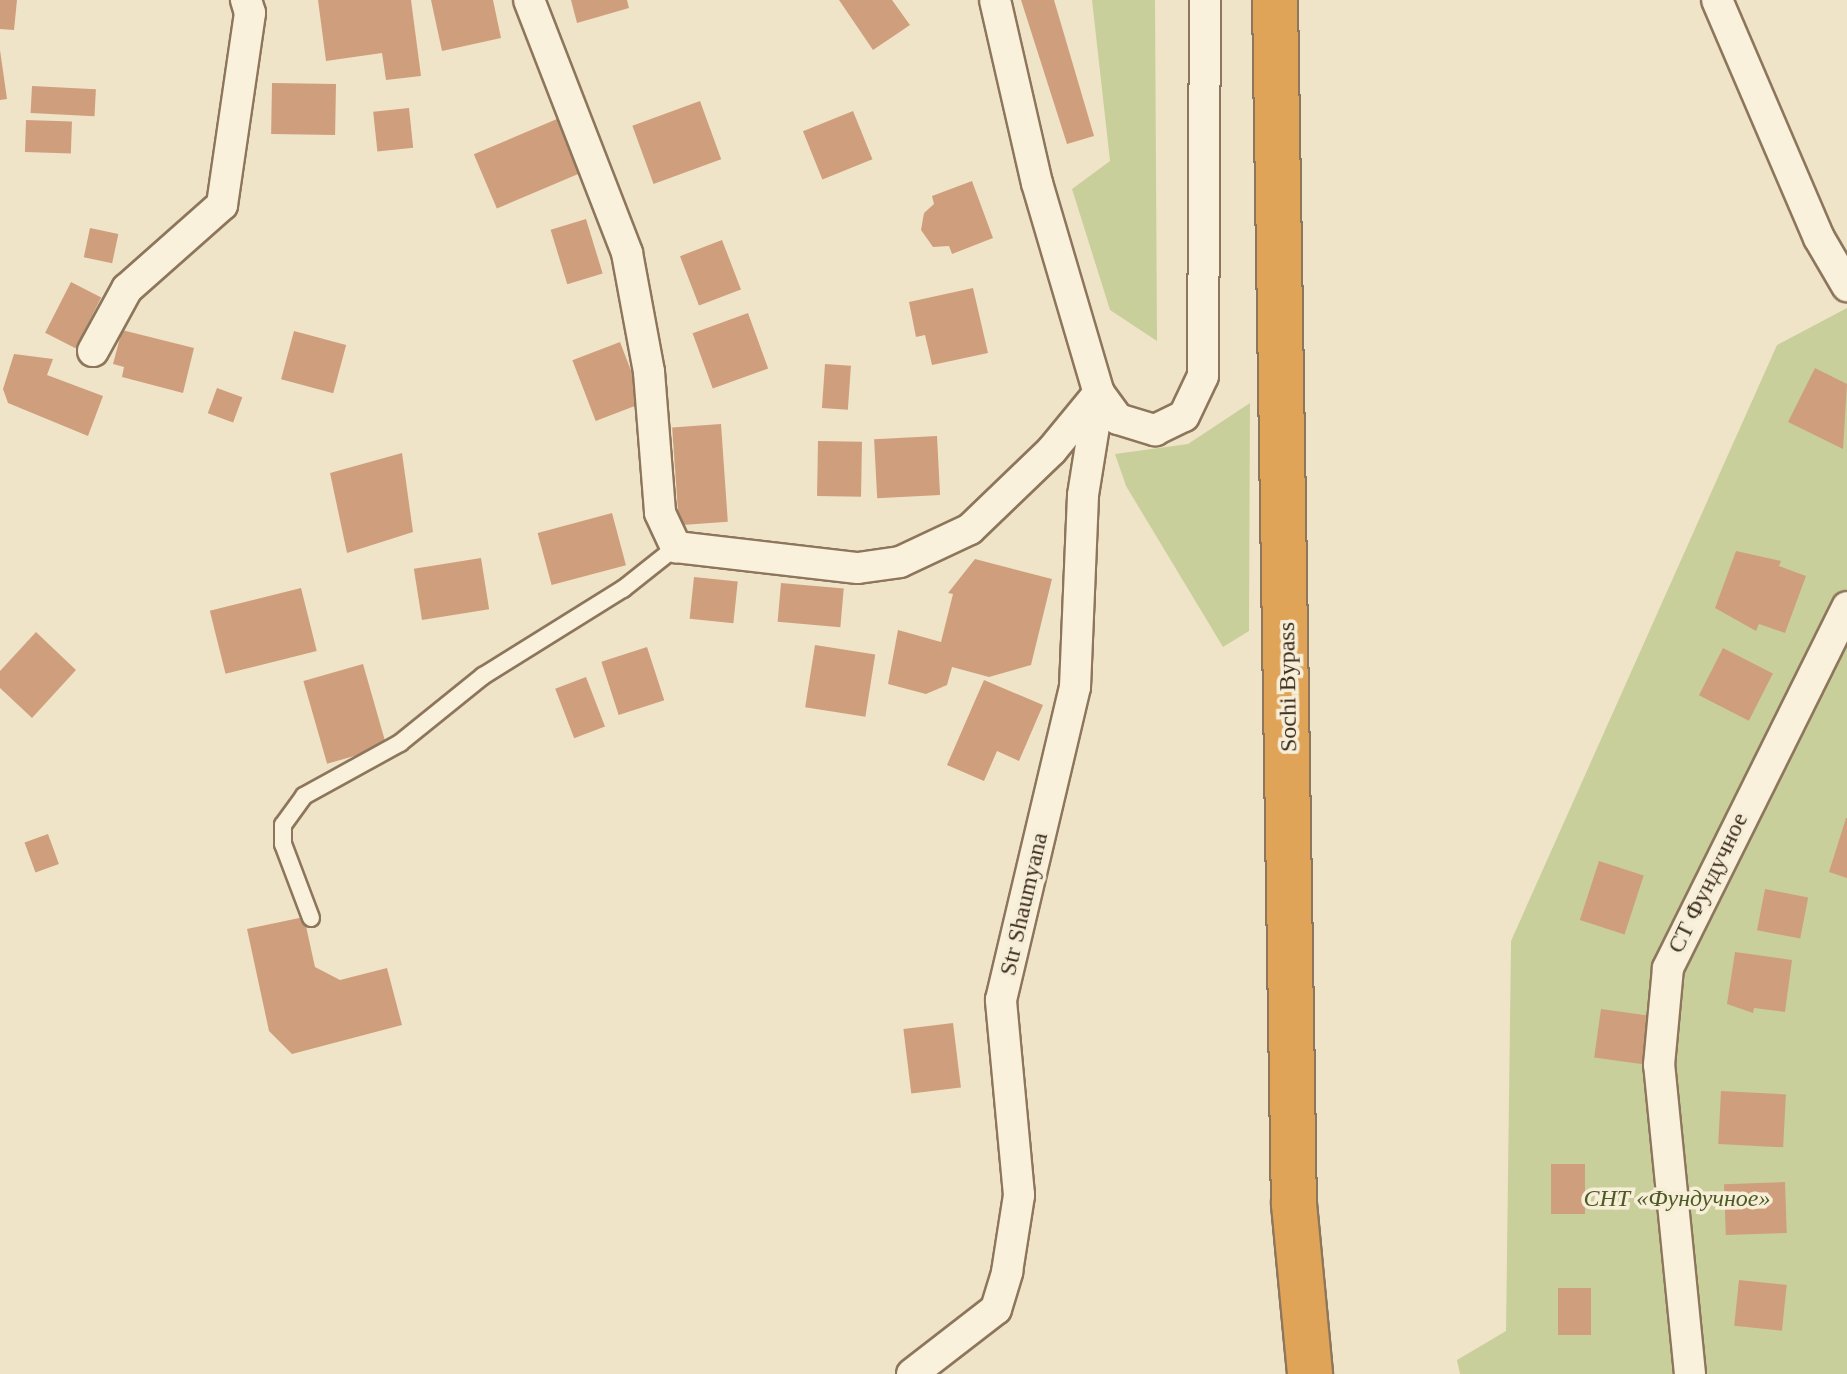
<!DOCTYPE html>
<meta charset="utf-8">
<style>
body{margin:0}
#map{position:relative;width:1847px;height:1374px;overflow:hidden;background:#f0e4c8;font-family:Georgia,serif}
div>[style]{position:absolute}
.green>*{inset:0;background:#c9cf9b}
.building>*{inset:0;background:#cf9f7d;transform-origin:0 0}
.roads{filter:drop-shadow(2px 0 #8d765c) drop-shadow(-2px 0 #8d765c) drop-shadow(0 2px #8d765c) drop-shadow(0 -2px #8d765c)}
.lane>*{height:16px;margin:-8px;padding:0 8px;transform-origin:8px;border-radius:8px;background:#faf1dc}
.street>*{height:30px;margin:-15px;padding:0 15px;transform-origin:15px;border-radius:15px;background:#faf1dc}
.highway>*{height:44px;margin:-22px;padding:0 22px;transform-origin:22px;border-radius:22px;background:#e0a458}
span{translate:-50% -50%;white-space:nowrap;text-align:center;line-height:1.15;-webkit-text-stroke:7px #f7eed8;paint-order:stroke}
.street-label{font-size:24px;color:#3d2e20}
.park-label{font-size:24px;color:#4d5a26;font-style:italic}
</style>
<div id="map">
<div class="green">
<div style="clip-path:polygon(1092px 0,1155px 0,1157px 341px,1110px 310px,1072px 189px,1110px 161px)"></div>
<div style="clip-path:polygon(1847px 308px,1847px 1374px,1460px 1374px,1457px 1360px,1506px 1331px,1511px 941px,1777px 345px)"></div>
<div style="clip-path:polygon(1250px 403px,1249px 631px,1223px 647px,1126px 486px,1115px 454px,1188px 444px)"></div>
</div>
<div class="building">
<div style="clip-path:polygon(0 0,17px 0,14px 30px,0 29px)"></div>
<div style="clip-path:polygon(318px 0,411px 0,421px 76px,386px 80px,382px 53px,326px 61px)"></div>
<div style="clip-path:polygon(431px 0,493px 0,501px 38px,442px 51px)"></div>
<div style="clip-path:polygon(571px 0,627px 0,629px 8px,577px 23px)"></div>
<div style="clip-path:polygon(839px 0,892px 0,910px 25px,873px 50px)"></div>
<div style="clip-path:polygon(1021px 0,1054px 0,1094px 136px,1067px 144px)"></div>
<div style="clip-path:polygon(0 50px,7px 99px,0 100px)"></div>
<div style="left:272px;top:83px;width:64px;height:51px;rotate:1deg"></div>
<div style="left:32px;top:86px;width:64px;height:27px;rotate:3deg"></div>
<div style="left:700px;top:101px;width:62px;height:72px;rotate:70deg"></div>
<div style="left:409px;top:108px;width:40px;height:36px;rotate:84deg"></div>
<div style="left:853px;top:111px;width:52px;height:54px;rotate:68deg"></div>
<div style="left:564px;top:116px;width:59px;height:98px;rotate:67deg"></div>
<div style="left:26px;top:120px;width:46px;height:32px;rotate:2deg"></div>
<div style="clip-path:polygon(972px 181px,993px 238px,952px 254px,949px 246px,933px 247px,921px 230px,924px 213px,934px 204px,932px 196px)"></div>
<div style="left:586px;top:219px;width:57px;height:37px;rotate:73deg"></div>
<div style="left:90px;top:228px;width:29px;height:30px;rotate:12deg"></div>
<div style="left:722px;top:240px;width:53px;height:45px;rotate:69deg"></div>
<div style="left:71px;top:282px;width:34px;height:57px;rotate:27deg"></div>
<div style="clip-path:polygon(973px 288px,988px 353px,932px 365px,925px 335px,916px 337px,909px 302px)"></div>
<div style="left:748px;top:313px;width:59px;height:59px;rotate:70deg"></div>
<div style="clip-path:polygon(122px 330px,194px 348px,183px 393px,122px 377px,124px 367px,113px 364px)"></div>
<div style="left:294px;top:331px;width:54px;height:50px;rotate:15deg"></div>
<div style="left:620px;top:342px;width:65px;height:51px;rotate:69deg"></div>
<div style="clip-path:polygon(14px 354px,53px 359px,47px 375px,103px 396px,88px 436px,8px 403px,3px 389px)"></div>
<div style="left:825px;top:364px;width:26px;height:44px;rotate:4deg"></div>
<div style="clip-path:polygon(1815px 368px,1847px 384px,1843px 449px,1788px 422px)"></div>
<div style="left:217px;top:388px;width:27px;height:27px;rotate:20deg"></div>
<div style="left:721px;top:424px;width:98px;height:49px;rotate:86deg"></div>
<div style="left:937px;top:436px;width:59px;height:63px;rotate:87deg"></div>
<div style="left:818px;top:441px;width:44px;height:55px;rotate:1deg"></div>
<div style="clip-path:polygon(402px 453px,413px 532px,347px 553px,330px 473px)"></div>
<div style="left:612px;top:513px;width:54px;height:77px;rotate:75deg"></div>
<div style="clip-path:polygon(1736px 551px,1781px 561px,1779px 566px,1806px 576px,1785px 633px,1759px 624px,1756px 631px,1715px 608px)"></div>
<div style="left:481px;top:558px;width:52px;height:68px;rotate:81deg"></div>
<div style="clip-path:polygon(975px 559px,1052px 579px,1031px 665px,989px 677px,952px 667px,947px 685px,926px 694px,888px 684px,898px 630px,941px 642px,953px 594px,948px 593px)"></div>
<div style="left:694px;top:577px;width:44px;height:42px;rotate:6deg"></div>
<div style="left:781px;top:583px;width:63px;height:39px;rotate:5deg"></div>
<div style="left:301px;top:588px;width:65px;height:94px;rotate:76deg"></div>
<div style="clip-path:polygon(36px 632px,76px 670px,32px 718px,0 688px,0 671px)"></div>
<div style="left:815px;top:645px;width:61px;height:63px;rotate:9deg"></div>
<div style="left:647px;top:647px;width:56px;height:48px;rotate:72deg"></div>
<div style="left:1723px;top:648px;width:56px;height:53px;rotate:27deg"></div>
<div style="left:363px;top:664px;width:86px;height:62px;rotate:74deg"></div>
<div style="left:586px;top:677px;width:53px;height:33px;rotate:69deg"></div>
<div style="clip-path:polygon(984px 680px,1043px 705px,1019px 761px,997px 751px,984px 781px,947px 765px)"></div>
<div style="clip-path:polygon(1846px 818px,1847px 818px,1847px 878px,1829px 872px)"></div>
<div style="left:48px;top:834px;width:32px;height:25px;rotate:70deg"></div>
<div style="left:1599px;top:861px;width:47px;height:62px;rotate:18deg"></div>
<div style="left:1765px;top:889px;width:44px;height:42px;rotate:11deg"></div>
<div style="clip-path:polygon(304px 917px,315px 967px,340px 980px,387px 968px,402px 1025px,292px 1054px,269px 1031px,247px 929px)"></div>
<div style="clip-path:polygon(1735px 952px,1792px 960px,1785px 1012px,1754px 1008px,1753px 1013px,1727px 1004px)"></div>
<div style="left:1601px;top:1009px;width:51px;height:49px;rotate:8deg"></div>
<div style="left:953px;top:1023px;width:65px;height:50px;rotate:83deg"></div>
<div style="left:1721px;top:1091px;width:65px;height:53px;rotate:3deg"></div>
<div style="left:1551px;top:1164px;width:34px;height:50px"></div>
<div style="left:1785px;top:1182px;width:51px;height:61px;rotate:88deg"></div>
<div style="left:1739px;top:1280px;width:48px;height:46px;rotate:6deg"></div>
<div style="left:1558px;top:1288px;width:33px;height:47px"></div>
</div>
<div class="roads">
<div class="lane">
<div style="left:311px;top:918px;width:79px;rotate:-110.7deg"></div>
<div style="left:283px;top:844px;width:19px;rotate:-90deg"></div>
<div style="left:283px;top:825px;width:36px;rotate:-54deg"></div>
<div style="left:304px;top:796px;width:110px;rotate:-28.9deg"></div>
<div style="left:400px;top:743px;width:107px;rotate:-38.9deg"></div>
<div style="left:483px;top:676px;width:165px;rotate:-31.9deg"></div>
<div style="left:623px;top:589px;width:68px;rotate:-38.4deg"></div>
</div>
<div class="street">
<div style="left:529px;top:0;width:271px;rotate:68.8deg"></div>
<div style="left:627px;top:253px;width:121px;rotate:79.5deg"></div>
<div style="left:649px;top:372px;width:141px;rotate:85.5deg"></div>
<div style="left:660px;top:513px;width:38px;rotate:65deg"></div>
<div style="left:676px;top:547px;width:183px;rotate:6.6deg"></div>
<div style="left:858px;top:568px;width:42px;rotate:-8.1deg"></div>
<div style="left:900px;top:562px;width:77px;rotate:-25.2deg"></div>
<div style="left:970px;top:529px;width:114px;rotate:-43.9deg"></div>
<div style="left:1052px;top:450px;width:74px;rotate:-50.5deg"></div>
<div style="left:995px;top:0;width:188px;rotate:77.1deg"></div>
<div style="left:1037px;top:183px;width:219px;rotate:73.6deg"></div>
<div style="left:1099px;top:393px;width:32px;rotate:54deg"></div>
<div style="left:1118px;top:419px;width:39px;rotate:17deg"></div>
<div style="left:1155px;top:430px;width:32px;rotate:-26deg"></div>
<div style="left:1184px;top:416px;width:44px;rotate:-64.6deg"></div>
<div style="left:1203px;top:376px;width:376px;rotate:-89.7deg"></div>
<div style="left:1717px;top:0;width:259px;rotate:66.8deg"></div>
<div style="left:1819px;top:238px;width:56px;rotate:59.7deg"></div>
<div style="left:93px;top:351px;width:71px;rotate:-61.3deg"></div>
<div style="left:127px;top:289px;width:127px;rotate:-41.5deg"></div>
<div style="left:222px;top:205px;width:194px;rotate:-81.7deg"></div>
<div style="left:250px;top:13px;width:14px;rotate:-107deg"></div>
<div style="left:912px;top:1374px;width:106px;rotate:-37.7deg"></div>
<div style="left:996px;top:1309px;width:39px;rotate:-73deg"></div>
<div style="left:1007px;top:1272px;width:78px;rotate:-81.1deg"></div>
<div style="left:1019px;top:1195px;width:196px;rotate:-95.3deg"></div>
<div style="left:1001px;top:1000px;width:322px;rotate:-76.7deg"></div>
<div style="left:1075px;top:687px;width:192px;rotate:-87.6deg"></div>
<div style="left:1083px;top:495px;width:101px;rotate:-80.9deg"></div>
<div style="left:1690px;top:1374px;width:311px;rotate:-95.7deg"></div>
<div style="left:1659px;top:1065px;width:97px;rotate:-84.7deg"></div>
<div style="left:1668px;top:968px;width:403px;rotate:-63.6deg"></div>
</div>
<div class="highway">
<div style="left:1275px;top:0;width:1204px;rotate:89.1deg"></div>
<div style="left:1294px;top:1204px;width:171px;rotate:84.6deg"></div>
</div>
</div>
<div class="street-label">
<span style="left:1288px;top:687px;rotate:-91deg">Sochi Bypass</span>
<span style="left:1708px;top:883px;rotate:-64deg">СТ Фундучное</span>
<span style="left:1024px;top:904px;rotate:-77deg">Str Shaumyana</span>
</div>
<div class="park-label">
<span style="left:1677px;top:1199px">СНТ «Фундучное»</span>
</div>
</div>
